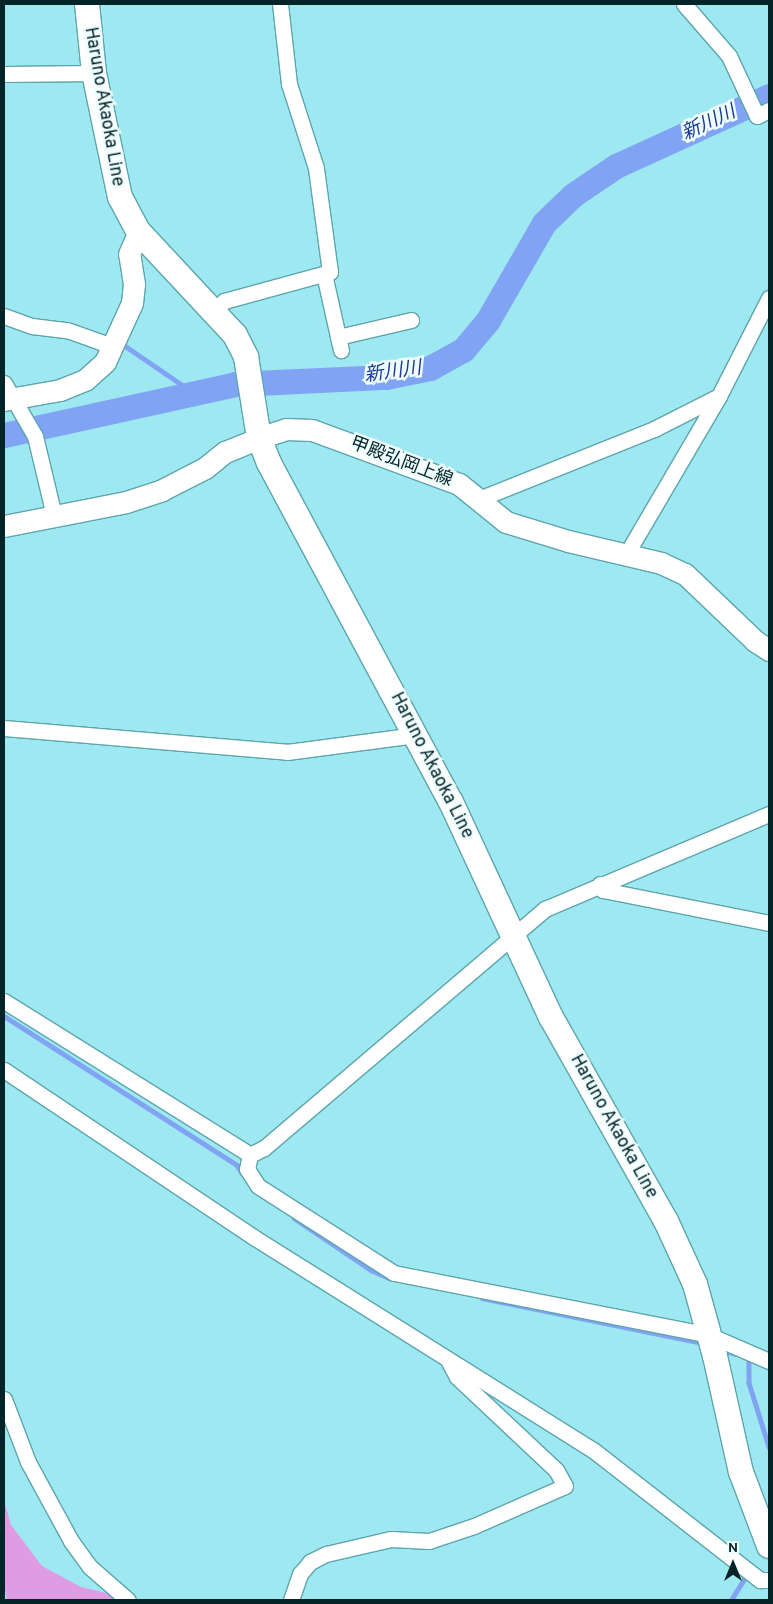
<!DOCTYPE html>
<meta charset="utf-8">
<style>
body{margin:0}
#map{position:relative;width:773px;height:1604px;overflow:hidden;background:#9ee8f1;font-family:Overpass,"Noto Sans JP",sans-serif}
div>[style]{position:absolute}
.green>*{inset:0;background:#e09ce2}
.stream>*{height:4.5px;margin:-2.25px;padding:0 2.25px;transform-origin:2.25px;border-radius:2.25px;background:#80a3f3}
.river>*{height:25px;margin:-12.5px;padding:0 12.5px;transform-origin:12.5px;border-radius:12.5px;background:#80a3f3}
.roads{filter:drop-shadow(1px 0 #5ca5ad) drop-shadow(-1px 0 #5ca5ad) drop-shadow(0 1px #5ca5ad) drop-shadow(0 -1px #5ca5ad)}
.street>*{height:15px;margin:-7.5px;padding:0 7.5px;transform-origin:7.5px;border-radius:7.5px;background:#fff}
.secondary>*{height:21px;margin:-10.5px;padding:0 10.5px;transform-origin:10.5px;border-radius:10.5px;background:#fff}
.primary>*{height:24px;margin:-12px;padding:0 12px;transform-origin:12px;border-radius:12px;background:#fff}
span{translate:-50% -50%;white-space:nowrap;text-align:center;line-height:1.15;-webkit-text-stroke:5px #effdff;paint-order:stroke}
.street-label{font-size:18px;color:#042427}
.water-label{font-size:19px;color:#193691;font-style:italic}
.frame{position:absolute;inset:0;border:5px solid #042427;pointer-events:none}
.north{position:absolute;left:708px;top:1539px;width:50px;height:50px;-webkit-text-stroke:4px #effdff;paint-order:stroke;rotate:0deg;font-size:14px;font-weight:700;line-height:20px;text-align:center;color:#042427}
.north::after{content:'';display:block;margin:auto;width:18px;height:22px;background:#042427;clip-path:polygon(50% 0,100% 100%,50% 72%,0 100%)}
</style>
<div id="map">
<div class="green">
<div style="clip-path:polygon(4px 1500px,11px 1525px,42px 1566px,81px 1587px,123px 1597px,124px 1600px,7px 1600px,4px 1585px)"></div>
</div>
<div class="stream">
<div style="left:121px;top:343px;width:85px;rotate:34.4deg"></div>
<div style="left:4px;top:1016px;width:277px;rotate:32.6deg"></div>
<div style="left:237px;top:1165px;width:9px;rotate:58deg"></div>
<div style="left:294px;top:1218px;width:93px;rotate:34deg"></div>
<div style="left:371px;top:1270px;width:20px;rotate:24deg"></div>
<div style="left:482px;top:1298px;width:220px;rotate:11.5deg"></div>
<div style="left:726px;top:1351px;width:10px;rotate:17deg"></div>
<div style="left:749px;top:1358px;width:25px;rotate:90deg"></div>
<div style="left:749px;top:1383px;width:67px;rotate:72.6deg"></div>
<div style="left:731px;top:1600px;width:26px;rotate:-58deg"></div>
</div>
<div class="river">
<div style="left:4px;top:435px;width:237px;rotate:-12.4deg"></div>
<div style="left:235px;top:384px;width:151px;rotate:-2.7deg"></div>
<div style="left:386px;top:377px;width:45px;rotate:-11.6deg"></div>
<div style="left:430px;top:368px;width:38px;rotate:-29deg"></div>
<div style="left:463px;top:350px;width:39px;rotate:-50deg"></div>
<div style="left:488px;top:320px;width:112px;rotate:-60deg"></div>
<div style="left:544px;top:223px;width:40px;rotate:-44deg"></div>
<div style="left:573px;top:195px;width:52px;rotate:-34deg"></div>
<div style="left:616px;top:166px;width:168px;rotate:-24.6deg"></div>
</div>
<div class="roads">
<div class="street">
<div style="left:684px;top:4px;width:69px;rotate:49.1deg"></div>
<div style="left:729px;top:56px;width:66px;rotate:65deg"></div>
<div style="left:757px;top:116px;width:13px;rotate:-27deg"></div>
<div style="left:4px;top:74px;width:90px;rotate:-0.6deg"></div>
<div style="left:324px;top:274px;width:78px;rotate:77.4deg"></div>
<div style="left:215px;top:310px;width:13px;rotate:-45deg"></div>
<div style="left:224px;top:301px;width:110px;rotate:-15.3deg"></div>
<div style="left:330px;top:272px;width:105px;rotate:-97.7deg"></div>
<div style="left:316px;top:168px;width:88px;rotate:-107.8deg"></div>
<div style="left:289px;top:84px;width:81px;rotate:-96.4deg"></div>
<div style="left:4px;top:316px;width:30px;rotate:20deg"></div>
<div style="left:32px;top:326px;width:35px;rotate:7deg"></div>
<div style="left:67px;top:330px;width:48px;rotate:19.6deg"></div>
<div style="left:338px;top:337px;width:75px;rotate:-13.1deg"></div>
<div style="left:4px;top:383px;width:61px;rotate:59.7deg"></div>
<div style="left:35px;top:436px;width:82px;rotate:76.6deg"></div>
<div style="left:479px;top:499px;width:188px;rotate:-21.8deg"></div>
<div style="left:654px;top:429px;width:73px;rotate:-26.9deg"></div>
<div style="left:627px;top:553px;width:182px;rotate:-59.6deg"></div>
<div style="left:719px;top:396px;width:110px;rotate:-63deg"></div>
<div style="left:4px;top:728px;width:284px;rotate:4.8deg"></div>
<div style="left:287px;top:752px;width:130px;rotate:-7.5deg"></div>
<div style="left:600px;top:884px;width:7px;rotate:63deg"></div>
<div style="left:603px;top:890px;width:169px;rotate:11.2deg"></div>
<div style="left:4px;top:1001px;width:290px;rotate:32deg"></div>
<div style="left:250px;top:1155px;width:16px;rotate:-27deg"></div>
<div style="left:264px;top:1148px;width:369px;rotate:-40.4deg"></div>
<div style="left:545px;top:909px;width:243px;rotate:-23deg"></div>
<div style="left:4px;top:1070px;width:302px;rotate:33.8deg"></div>
<div style="left:255px;top:1238px;width:399px;rotate:32.1deg"></div>
<div style="left:593px;top:1450px;width:212px;rotate:37.9deg"></div>
<div style="left:760px;top:1580px;width:9px"></div>
<div style="left:250px;top:1155px;width:14px;rotate:102deg"></div>
<div style="left:247px;top:1169px;width:20px;rotate:57deg"></div>
<div style="left:258px;top:1186px;width:161px;rotate:32.6deg"></div>
<div style="left:394px;top:1273px;width:321px;rotate:11.1deg"></div>
<div style="left:709px;top:1335px;width:65px;rotate:23.4deg"></div>
<div style="left:4px;top:1399px;width:67px;rotate:69.1deg"></div>
<div style="left:28px;top:1462px;width:90px;rotate:61.4deg"></div>
<div style="left:71px;top:1541px;width:32px;rotate:54deg"></div>
<div style="left:90px;top:1567px;width:50px;rotate:41deg"></div>
<div style="left:291px;top:1600px;width:28px;rotate:-71deg"></div>
<div style="left:300px;top:1574px;width:16px;rotate:-50deg"></div>
<div style="left:310px;top:1562px;width:18px;rotate:-27deg"></div>
<div style="left:326px;top:1554px;width:67px;rotate:-13deg"></div>
<div style="left:391px;top:1539px;width:38px;rotate:3deg"></div>
<div style="left:429px;top:1541px;width:47px;rotate:-18.4deg"></div>
<div style="left:474px;top:1526px;width:99px;rotate:-23.7deg"></div>
<div style="left:565px;top:1486px;width:18px;rotate:-119deg"></div>
<div style="left:556px;top:1470px;width:136px;rotate:-136.8deg"></div>
<div style="left:457px;top:1377px;width:19px;rotate:-118deg"></div>
</div>
<div class="secondary">
<div style="left:4px;top:400px;width:57px;rotate:-10.1deg"></div>
<div style="left:60px;top:390px;width:27px;rotate:-22deg"></div>
<div style="left:85px;top:380px;width:27px;rotate:-42deg"></div>
<div style="left:105px;top:362px;width:65px;rotate:-65.4deg"></div>
<div style="left:132px;top:303px;width:19px;rotate:-84deg"></div>
<div style="left:134px;top:284px;width:30px;rotate:-99deg"></div>
<div style="left:129px;top:254px;width:24px;rotate:-66deg"></div>
<div style="left:4px;top:526px;width:124px;rotate:-11.1deg"></div>
<div style="left:126px;top:502px;width:38px;rotate:-18deg"></div>
<div style="left:162px;top:490px;width:48px;rotate:-27.1deg"></div>
<div style="left:205px;top:468px;width:26px;rotate:-39deg"></div>
<div style="left:225px;top:452px;width:37px;rotate:-22deg"></div>
<div style="left:259px;top:438px;width:28px;rotate:-18deg"></div>
<div style="left:286px;top:429px;width:26px;rotate:2deg"></div>
<div style="left:312px;top:430px;width:157px;rotate:20.2deg"></div>
<div style="left:459px;top:484px;width:60px;rotate:39deg"></div>
<div style="left:506px;top:522px;width:65px;rotate:17deg"></div>
<div style="left:568px;top:541px;width:96px;rotate:13.3deg"></div>
<div style="left:661px;top:563px;width:26px;rotate:25deg"></div>
<div style="left:685px;top:574px;width:97px;rotate:43.7deg"></div>
<div style="left:755px;top:641px;width:17px;rotate:33deg"></div>
</div>
<div class="primary">
<div style="left:87px;top:4px;width:69px;rotate:84.2deg"></div>
<div style="left:94px;top:73px;width:127px;rotate:78.2deg"></div>
<div style="left:120px;top:197px;width:40px;rotate:62deg"></div>
<div style="left:139px;top:232px;width:141px;rotate:47deg"></div>
<div style="left:235px;top:335px;width:25px;rotate:63deg"></div>
<div style="left:246px;top:357px;width:82px;rotate:80.9deg"></div>
<div style="left:259px;top:438px;width:27px;rotate:68deg"></div>
<div style="left:269px;top:463px;width:385px;rotate:61.8deg"></div>
<div style="left:451px;top:802px;width:237px;rotate:65.1deg"></div>
<div style="left:551px;top:1017px;width:234px;rotate:60.6deg"></div>
<div style="left:666px;top:1221px;width:69px;rotate:65.3deg"></div>
<div style="left:695px;top:1284px;width:75px;rotate:74.5deg"></div>
<div style="left:715px;top:1356px;width:119px;rotate:77.4deg"></div>
<div style="left:741px;top:1472px;width:79px;rotate:69.3deg"></div>
</div>
</div>
<div class="street-label">
<span style="left:103px;top:107px;rotate:80deg">Haruno Akaoka Line</span>
<span style="left:401px;top:463px;rotate:21deg">甲殿弘岡上線</span>
<span style="left:431px;top:766px;rotate:63deg">Haruno Akaoka Line</span>
<span style="left:613px;top:1127px;rotate:61deg">Haruno Akaoka Line</span>
</div>
<div class="water-label">
<span style="left:709px;top:124px;rotate:-25deg">新川川</span>
<span style="left:393px;top:373px;rotate:-8deg">新川川</span>
</div>
<div class="frame"></div>
<div class="north">N</div>
</div>
